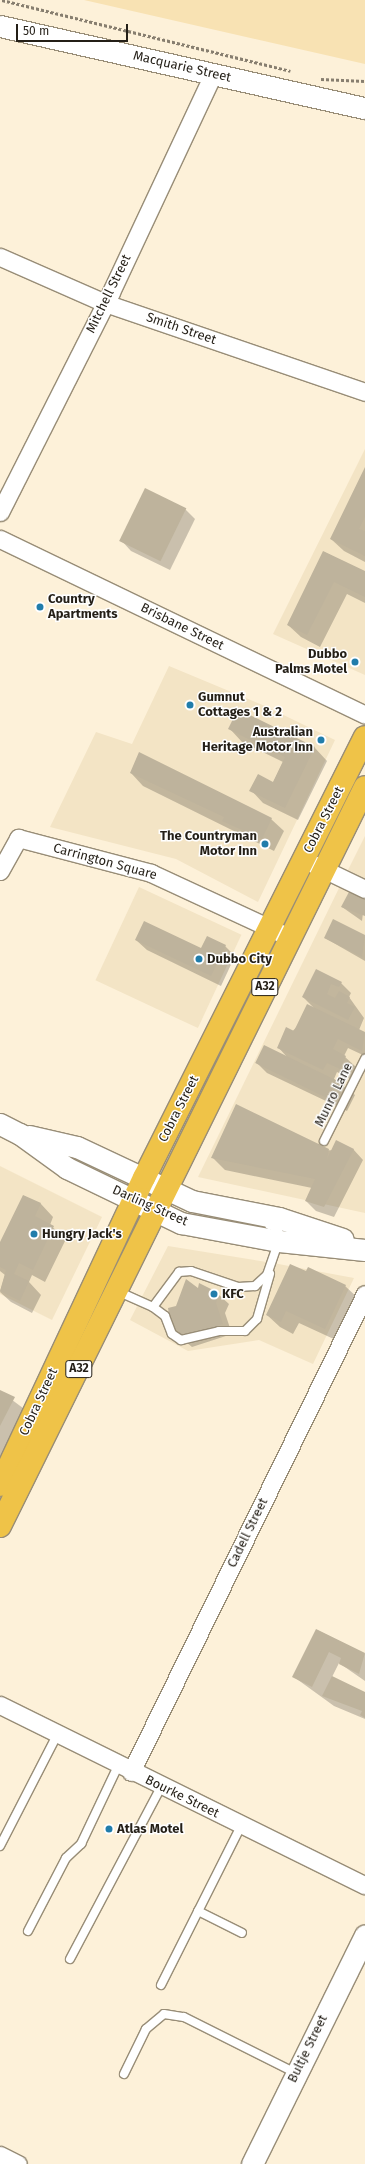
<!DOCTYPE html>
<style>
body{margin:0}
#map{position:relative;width:365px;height:2164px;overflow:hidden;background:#fdf1d9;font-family:"Fira Sans",sans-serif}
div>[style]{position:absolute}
.built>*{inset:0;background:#f3e4c5;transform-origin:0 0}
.green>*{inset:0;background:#f8e2b3}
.shadow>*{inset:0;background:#0003}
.building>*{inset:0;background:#beb39c;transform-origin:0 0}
.path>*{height:2.5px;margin-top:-1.25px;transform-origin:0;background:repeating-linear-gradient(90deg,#877e6f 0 3px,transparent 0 5px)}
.roads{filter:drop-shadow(1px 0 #988d77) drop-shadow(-1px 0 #988d77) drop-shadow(0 1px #988d77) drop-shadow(0 -1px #988d77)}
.service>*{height:8px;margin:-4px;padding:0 4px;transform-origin:4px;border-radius:4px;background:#fff}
.minor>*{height:17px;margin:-8.5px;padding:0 8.5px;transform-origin:8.5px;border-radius:8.5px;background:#fff}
.tertiary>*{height:21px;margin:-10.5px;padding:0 10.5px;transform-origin:10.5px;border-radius:10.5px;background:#fff}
.trunk>*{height:22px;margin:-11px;padding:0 11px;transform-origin:11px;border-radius:11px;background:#efc348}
.dots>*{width:11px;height:11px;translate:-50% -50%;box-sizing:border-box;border:2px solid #fff;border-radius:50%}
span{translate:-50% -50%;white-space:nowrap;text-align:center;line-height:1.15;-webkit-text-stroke:3px #fff;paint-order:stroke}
.shield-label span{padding:1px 3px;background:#fff;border:1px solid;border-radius:3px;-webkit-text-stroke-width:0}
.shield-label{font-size:12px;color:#241f17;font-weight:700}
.street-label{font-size:13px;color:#241f17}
.poi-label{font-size:13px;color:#241f17;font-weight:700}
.left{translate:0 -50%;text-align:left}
.right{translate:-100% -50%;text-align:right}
.scale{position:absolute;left:16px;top:24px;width:112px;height:18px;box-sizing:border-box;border:2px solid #241f17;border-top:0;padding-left:5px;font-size:12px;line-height:14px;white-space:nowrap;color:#241f17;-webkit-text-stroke:3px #fff;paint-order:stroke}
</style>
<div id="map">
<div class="built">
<div style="clip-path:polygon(365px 449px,365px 675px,273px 634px)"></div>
<div style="clip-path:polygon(169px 666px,265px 706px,335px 740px,258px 902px,176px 859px,50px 827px,96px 732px,132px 744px)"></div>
<div style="clip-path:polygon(365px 836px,365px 879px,348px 870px)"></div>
<div style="clip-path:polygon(341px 884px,365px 896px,365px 1213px,198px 1177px)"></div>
<div style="left:139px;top:887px;width:113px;height:103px;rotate:25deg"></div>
<div style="clip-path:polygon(0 1166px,102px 1217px,52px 1320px,0 1294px)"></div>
<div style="clip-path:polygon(168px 1246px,273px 1263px,354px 1278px,313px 1364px,259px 1340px,188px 1351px,130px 1320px)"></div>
</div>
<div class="green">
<div style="clip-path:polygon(84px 0,365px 0,365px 64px)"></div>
</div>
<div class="shadow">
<div style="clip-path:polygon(365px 469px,365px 562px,344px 551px,331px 539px)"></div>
<div style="clip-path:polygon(185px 509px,195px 519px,170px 570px,131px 551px,121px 540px)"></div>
<div style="clip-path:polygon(324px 552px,365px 572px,365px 603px,347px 594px,320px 647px,301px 637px,288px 625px)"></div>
<div style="clip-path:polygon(239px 711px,315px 748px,327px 761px,298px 820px,263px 803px,251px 790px,273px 783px,283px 762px,242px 742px,230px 729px)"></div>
<div style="clip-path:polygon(131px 773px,271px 819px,284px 831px,274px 851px,143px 786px)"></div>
<div style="clip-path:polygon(365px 898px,362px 921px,342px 907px)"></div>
<div style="clip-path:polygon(334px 921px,365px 936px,365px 961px,325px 938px)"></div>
<div style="clip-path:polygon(136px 940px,202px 949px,225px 946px,235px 956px,221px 986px,147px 950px)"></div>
<div style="clip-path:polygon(317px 971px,341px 983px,351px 993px,349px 997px,364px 1018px,359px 1030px,365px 1033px,365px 1056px,348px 1048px,344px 1056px,356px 1067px,350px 1079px,337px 1072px,334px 1079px,355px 1095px,347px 1111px,267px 1073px,257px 1063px,287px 1057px,278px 1047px,314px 1008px,303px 997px)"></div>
<div style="clip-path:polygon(353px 1149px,363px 1160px,334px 1217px,316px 1211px,306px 1201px,312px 1188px,225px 1170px,212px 1157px)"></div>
<div style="clip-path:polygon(24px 1196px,41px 1204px,53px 1217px,50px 1225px,66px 1239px,45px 1282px,32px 1275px,29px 1282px,41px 1295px,32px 1313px,11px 1302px,0 1292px,5px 1275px,0 1271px,0 1245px)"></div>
<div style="clip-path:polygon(345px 1286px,358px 1298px,338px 1341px,299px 1323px,293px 1334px,280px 1327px,267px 1315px)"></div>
<div style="clip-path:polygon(198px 1290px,218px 1294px,229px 1304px,225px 1313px,232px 1334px,192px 1347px,173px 1331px)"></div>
<div style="clip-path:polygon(0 1391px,27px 1411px,4px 1456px,0 1455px)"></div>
<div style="clip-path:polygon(317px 1630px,365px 1654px,365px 1681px,339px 1663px,332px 1677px,365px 1693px,365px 1719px,334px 1706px,294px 1677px)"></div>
</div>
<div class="building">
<div style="clip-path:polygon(365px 467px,365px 517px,359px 529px,365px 531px,365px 556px,330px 539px)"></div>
<div style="left:145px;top:488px;width:46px;height:59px;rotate:26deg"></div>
<div style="clip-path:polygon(323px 551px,365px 571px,365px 597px,334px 582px,307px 635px,287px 625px)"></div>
<div style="clip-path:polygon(238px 709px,315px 747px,285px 808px,249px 791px,258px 774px,273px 782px,285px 757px,228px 729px)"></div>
<div style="clip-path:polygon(139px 752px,272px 818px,262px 839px,222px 821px,224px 817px,130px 773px)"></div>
<div style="clip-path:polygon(350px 890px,365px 897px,365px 916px,341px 907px)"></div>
<div style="clip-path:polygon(333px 919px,365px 935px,362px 957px,324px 938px)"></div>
<div style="clip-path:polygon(144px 921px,201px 948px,207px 936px,226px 945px,211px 976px,135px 940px)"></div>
<div style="clip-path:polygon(316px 969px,342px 982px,339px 987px,331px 984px,327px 994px,335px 998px,339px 991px,350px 997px,347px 1003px,355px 1007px,348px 1020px,302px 997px)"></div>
<div style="clip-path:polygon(307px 1004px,365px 1032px,362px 1051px,338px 1039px,333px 1049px,346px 1056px,340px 1069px,327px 1063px,323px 1070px,277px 1048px,286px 1027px,294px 1031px)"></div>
<div style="left:264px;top:1045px;width:90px;height:20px;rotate:26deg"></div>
<div style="clip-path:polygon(236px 1104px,329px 1149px,327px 1159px,336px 1140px,354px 1149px,324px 1207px,305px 1201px,315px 1179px,211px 1158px)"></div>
<div style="clip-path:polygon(23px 1195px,41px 1203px,35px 1216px,54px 1226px,33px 1270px,19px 1263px,14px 1274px,29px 1281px,20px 1301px,0 1291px,6px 1270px,0 1267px,0 1242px)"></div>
<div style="clip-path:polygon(290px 1264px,306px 1271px,308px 1267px,346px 1285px,325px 1329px,286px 1311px,281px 1322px,266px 1315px)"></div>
<div style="clip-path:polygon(186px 1279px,198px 1288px,199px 1283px,219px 1293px,216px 1303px,223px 1324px,181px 1338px,178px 1330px,172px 1332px,168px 1308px,176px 1306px)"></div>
<div style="clip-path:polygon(0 1390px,15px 1397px,0 1426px)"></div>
<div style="clip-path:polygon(316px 1629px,365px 1653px,359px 1674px,339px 1664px,341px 1658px,329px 1652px,312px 1687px,292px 1677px)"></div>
<div style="clip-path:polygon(332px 1676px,365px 1692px,365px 1718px,360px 1715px,362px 1711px,322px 1696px)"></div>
</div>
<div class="path">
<div style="left:2px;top:0;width:297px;rotate:13.8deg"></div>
<div style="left:321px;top:79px;width:44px;rotate:2.6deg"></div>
</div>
<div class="roads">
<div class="service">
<div style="left:324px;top:1141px;width:92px;rotate:-63.4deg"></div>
<div style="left:117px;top:1291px;width:39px;rotate:24deg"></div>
<div style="left:153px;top:1307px;width:44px;rotate:-53.4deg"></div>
<div style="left:179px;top:1272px;width:12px;rotate:-5deg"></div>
<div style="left:191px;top:1271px;width:50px;rotate:18.8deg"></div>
<div style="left:238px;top:1287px;width:17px;rotate:-3deg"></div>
<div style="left:255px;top:1286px;width:16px;rotate:-43deg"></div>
<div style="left:267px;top:1275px;width:36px;rotate:-71deg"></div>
<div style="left:279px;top:1241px;width:13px;rotate:-94deg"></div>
<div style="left:278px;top:1228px;width:9px;rotate:-162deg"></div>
<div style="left:153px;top:1307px;width:15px;rotate:37deg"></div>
<div style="left:165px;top:1316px;width:19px;rotate:69deg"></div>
<div style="left:172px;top:1334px;width:11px;rotate:34deg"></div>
<div style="left:181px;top:1340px;width:39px;rotate:-13deg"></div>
<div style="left:219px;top:1331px;width:26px"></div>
<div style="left:245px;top:1331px;width:17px;rotate:-45deg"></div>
<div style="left:257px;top:1319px;width:47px;rotate:-73.9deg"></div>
<div style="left:0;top:1846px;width:125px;rotate:-62.8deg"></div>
<div style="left:198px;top:1911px;width:49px;rotate:26.6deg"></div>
<div style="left:28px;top:1931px;width:82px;rotate:-62.5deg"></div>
<div style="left:66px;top:1858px;width:21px;rotate:-43deg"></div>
<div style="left:81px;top:1844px;width:86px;rotate:-64.6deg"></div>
<div style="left:70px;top:1959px;width:195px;rotate:-62.1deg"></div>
<div style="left:161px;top:1985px;width:178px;rotate:-63.3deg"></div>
<div style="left:124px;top:2074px;width:50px;rotate:-63.9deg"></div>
<div style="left:146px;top:2029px;width:23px;rotate:-40deg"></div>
<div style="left:164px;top:2014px;width:20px;rotate:9deg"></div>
<div style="left:184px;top:2017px;width:125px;rotate:26.6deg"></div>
</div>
<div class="minor">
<div style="left:0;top:257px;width:115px;rotate:23.7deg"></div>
<div style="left:105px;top:303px;width:275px;rotate:18.9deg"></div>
<div style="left:0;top:512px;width:246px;rotate:-63.2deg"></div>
<div style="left:111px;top:292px;width:241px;rotate:-64.9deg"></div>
<div style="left:0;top:539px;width:405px;rotate:25.7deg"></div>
<div style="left:313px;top:864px;width:58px;rotate:25.7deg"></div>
<div style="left:0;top:871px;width:38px;rotate:-61deg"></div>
<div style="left:18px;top:838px;width:138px;rotate:14.7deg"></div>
<div style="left:151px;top:873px;width:152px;rotate:24.9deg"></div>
<div style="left:0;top:1705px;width:407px;rotate:26.3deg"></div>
<div style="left:131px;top:1772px;width:532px;rotate:-63.92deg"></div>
<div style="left:0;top:2155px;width:20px;rotate:27deg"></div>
</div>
<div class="tertiary">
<div style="left:0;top:26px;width:374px;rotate:12.7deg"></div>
<div style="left:0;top:1124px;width:22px;rotate:27deg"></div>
<div style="left:20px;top:1134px;width:58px;rotate:35.9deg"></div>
<div style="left:67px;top:1168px;width:127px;rotate:25.8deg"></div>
<div style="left:181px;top:1223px;width:100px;rotate:10.4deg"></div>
<div style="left:279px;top:1241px;width:86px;rotate:6deg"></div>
<div style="left:29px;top:1136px;width:49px;rotate:12.9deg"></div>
<div style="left:77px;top:1147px;width:127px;rotate:25.2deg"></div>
<div style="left:192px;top:1201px;width:89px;rotate:11.1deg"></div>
<div style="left:279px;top:1218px;width:67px;rotate:18.2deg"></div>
<div style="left:252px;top:2164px;width:255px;rotate:-63.7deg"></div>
</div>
<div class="trunk">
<div style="left:0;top:1485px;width:339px;rotate:-64.9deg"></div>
<div style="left:144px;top:1178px;width:493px;rotate:-63.4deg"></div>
<div style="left:0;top:1526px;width:824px;rotate:-63.71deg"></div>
</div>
</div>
<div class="dots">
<div style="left:40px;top:607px;background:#217dab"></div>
<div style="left:355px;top:662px;background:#217dab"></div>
<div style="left:190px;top:705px;background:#217dab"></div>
<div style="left:321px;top:740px;background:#217dab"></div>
<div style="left:265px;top:844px;background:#217dab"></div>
<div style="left:199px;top:959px;background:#217dab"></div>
<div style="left:34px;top:1234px;background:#217dab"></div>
<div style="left:214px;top:1294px;background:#217dab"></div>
<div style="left:109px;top:1829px;background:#217dab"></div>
</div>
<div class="shield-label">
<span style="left:265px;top:987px">A32</span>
<span style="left:79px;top:1369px">A32</span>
</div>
<div class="street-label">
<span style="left:182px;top:67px;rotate:13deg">Macquarie Street</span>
<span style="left:109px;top:294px;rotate:-64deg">Mitchell Street</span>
<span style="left:181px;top:329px;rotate:19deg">Smith Street</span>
<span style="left:182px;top:627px;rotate:26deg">Brisbane Street</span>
<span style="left:324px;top:820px;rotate:-63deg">Cobra Street</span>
<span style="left:105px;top:862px;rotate:15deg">Carrington Square</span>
<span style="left:334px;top:1095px;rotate:-64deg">Munro Lane</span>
<span style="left:179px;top:1109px;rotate:-63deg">Cobra Street</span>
<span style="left:150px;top:1206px;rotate:24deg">Darling Street</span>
<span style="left:39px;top:1402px;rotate:-65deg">Cobra Street</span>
<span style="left:248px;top:1533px;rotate:-64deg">Cadell Street</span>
<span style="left:182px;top:1797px;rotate:26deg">Bourke Street</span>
<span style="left:308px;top:2049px;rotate:-64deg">Bultje Street</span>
</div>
<div class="poi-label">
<span class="left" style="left:48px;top:607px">Country<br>Apartments</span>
<span class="right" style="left:347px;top:662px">Dubbo<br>Palms Motel</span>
<span class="left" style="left:198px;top:705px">Gumnut<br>Cottages 1 &amp; 2</span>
<span class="right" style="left:313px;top:740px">Australian<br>Heritage Motor Inn</span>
<span class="right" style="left:257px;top:844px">The Countryman<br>Motor Inn</span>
<span class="left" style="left:207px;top:959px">Dubbo City</span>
<span class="left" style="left:42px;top:1234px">Hungry Jack's</span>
<span class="left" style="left:222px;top:1294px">KFC</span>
<span class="left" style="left:117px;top:1829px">Atlas Motel</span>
</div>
<div class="scale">50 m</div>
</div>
